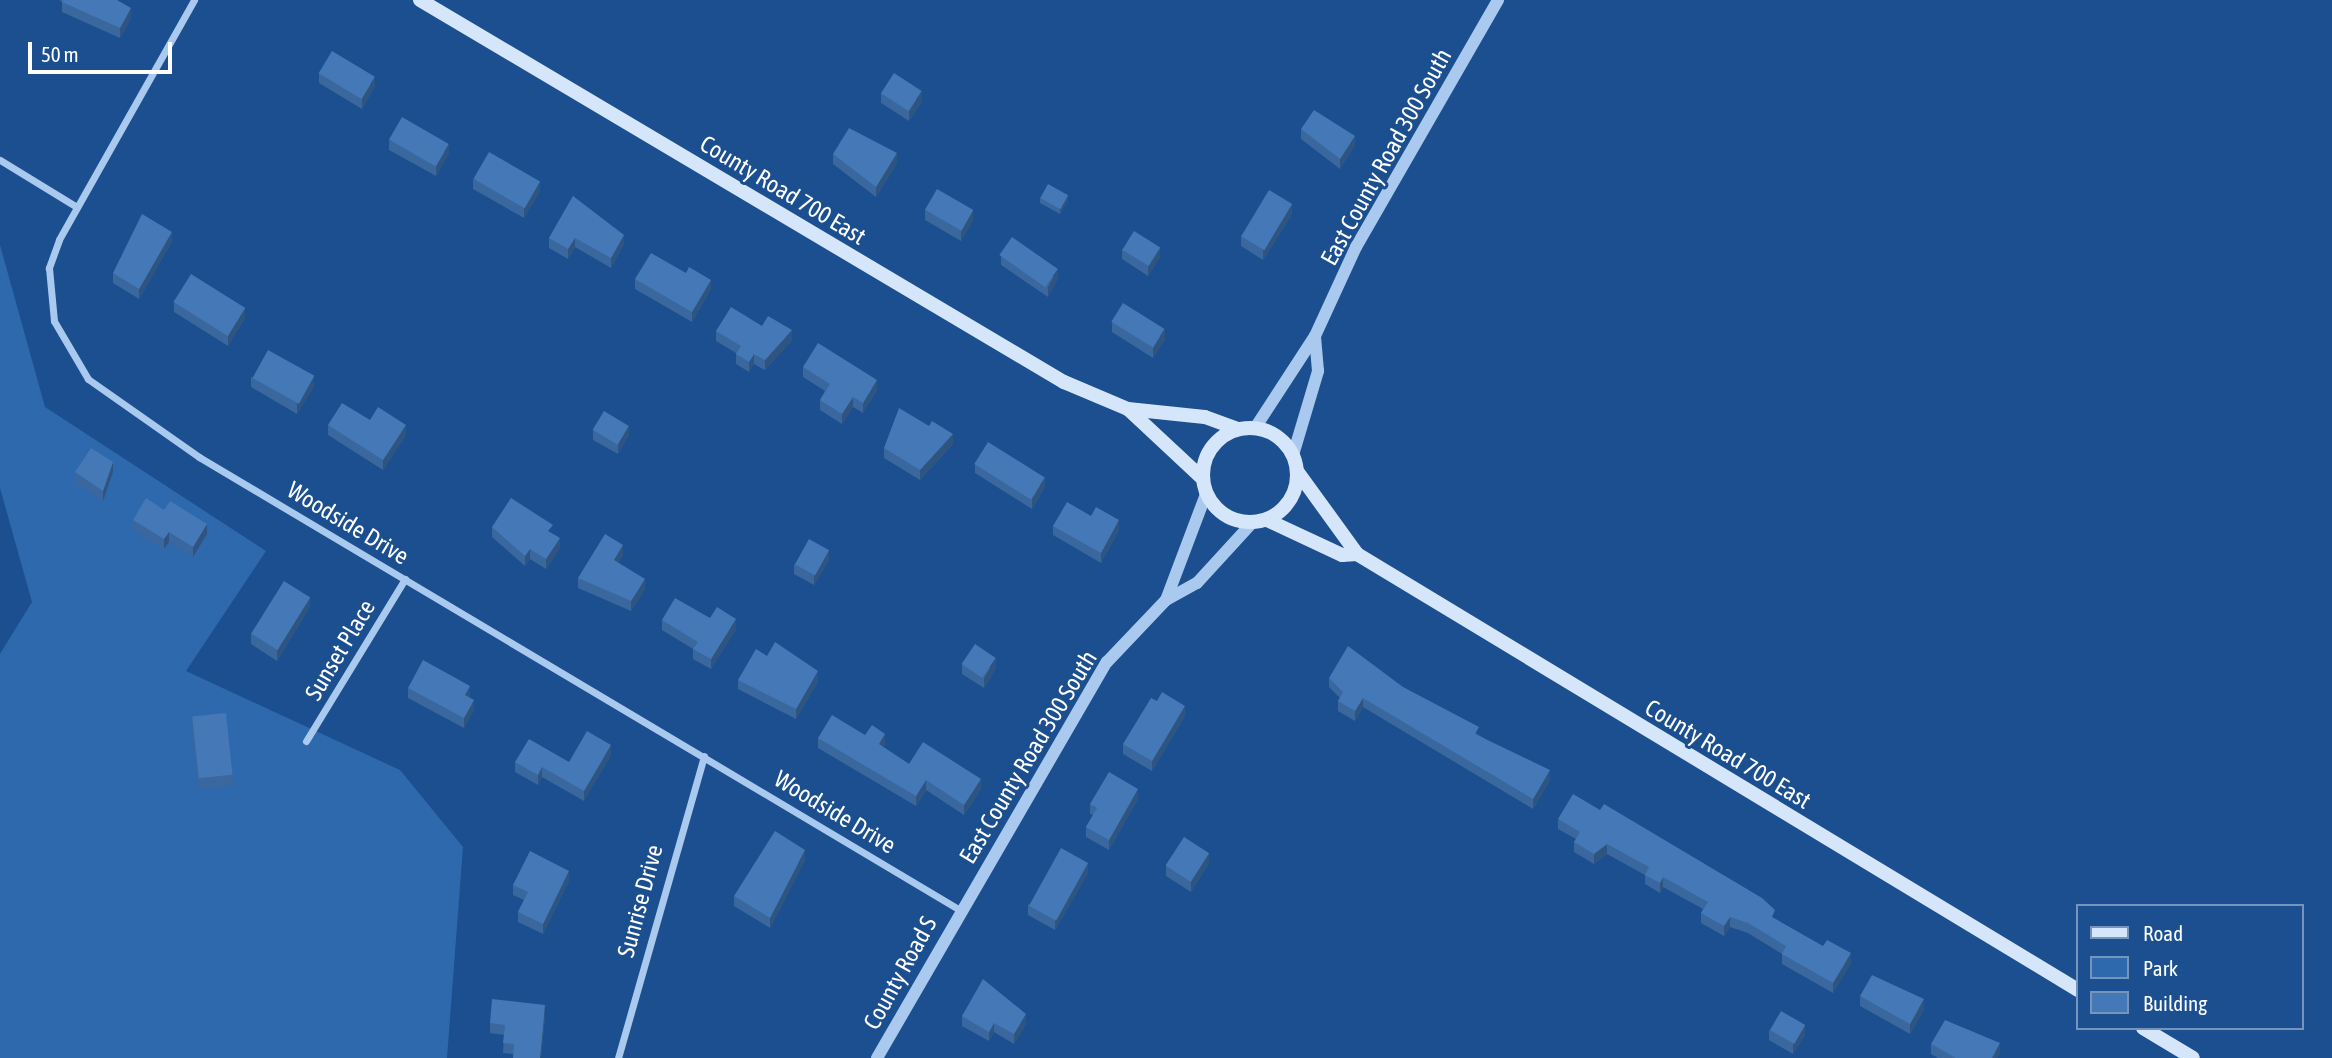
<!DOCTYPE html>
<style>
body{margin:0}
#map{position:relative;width:2332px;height:1058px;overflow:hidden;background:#1b4f8f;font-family:"Asap Condensed",sans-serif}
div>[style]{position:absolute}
.green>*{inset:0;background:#2e69ad}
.minor>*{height:7px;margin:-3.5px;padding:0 3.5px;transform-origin:3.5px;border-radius:3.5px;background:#a9c9ee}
.tertiary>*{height:12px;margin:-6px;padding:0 6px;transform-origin:6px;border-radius:6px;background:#a9c9ee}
.secondary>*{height:14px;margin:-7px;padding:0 7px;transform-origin:7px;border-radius:7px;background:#d6e6fa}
.secondary>.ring{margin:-7px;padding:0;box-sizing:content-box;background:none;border:14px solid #d6e6fa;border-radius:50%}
.wall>*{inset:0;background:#3a679d}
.shaded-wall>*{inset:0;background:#305480}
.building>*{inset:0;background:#4478b7;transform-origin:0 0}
span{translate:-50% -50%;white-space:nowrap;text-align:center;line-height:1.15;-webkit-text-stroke:6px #1b4f8f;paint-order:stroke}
.street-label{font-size:24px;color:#fff}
.legend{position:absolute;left:2076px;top:904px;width:228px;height:126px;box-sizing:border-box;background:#1b4f8f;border:2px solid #7695bc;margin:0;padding:9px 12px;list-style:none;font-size:21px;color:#fff}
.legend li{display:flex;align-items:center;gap:14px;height:35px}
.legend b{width:35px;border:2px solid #7695bc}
.scale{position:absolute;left:28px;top:42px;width:144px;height:32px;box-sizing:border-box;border:4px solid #fff;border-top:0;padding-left:9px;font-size:21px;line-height:24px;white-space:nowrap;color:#fff;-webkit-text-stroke:5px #1b4f8f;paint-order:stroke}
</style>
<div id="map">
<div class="green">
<div style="clip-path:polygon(0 245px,45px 407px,266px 551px,186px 671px,400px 770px,463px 847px,447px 1058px,0 1058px,0 654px,32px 602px,0 488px)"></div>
</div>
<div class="minor">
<div style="left:194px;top:0;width:275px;rotate:119.4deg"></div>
<div style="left:59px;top:240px;width:30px;rotate:110deg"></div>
<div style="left:49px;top:268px;width:53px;rotate:84.6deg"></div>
<div style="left:54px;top:321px;width:67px;rotate:59.6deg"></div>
<div style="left:88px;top:379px;width:136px;rotate:35.1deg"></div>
<div style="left:199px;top:457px;width:886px;rotate:30.76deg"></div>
<div style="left:0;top:160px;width:90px;rotate:31.4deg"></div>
<div style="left:306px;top:741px;width:190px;rotate:-58.6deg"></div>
<div style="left:618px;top:1058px;width:314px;rotate:-74.1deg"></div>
</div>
<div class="tertiary">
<div style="left:1255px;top:428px;width:110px;rotate:-56.9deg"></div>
<div style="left:1315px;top:336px;width:98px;rotate:-65.3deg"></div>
<div style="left:1356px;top:247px;width:285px;rotate:-60.1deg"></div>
<div style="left:1293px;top:455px;width:88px;rotate:-73.4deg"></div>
<div style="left:1318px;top:371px;width:35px;rotate:-95deg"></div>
<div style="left:1166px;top:600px;width:113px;rotate:-69.3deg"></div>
<div style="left:877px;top:1058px;width:458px;rotate:-59.9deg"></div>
<div style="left:1107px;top:662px;width:86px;rotate:-46.4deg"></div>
<div style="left:1166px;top:600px;width:35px;rotate:-29deg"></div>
<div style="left:1197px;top:583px;width:81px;rotate:-47.5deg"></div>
</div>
<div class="secondary">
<div style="left:420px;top:0;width:749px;rotate:30.68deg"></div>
<div style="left:1064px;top:382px;width:69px;rotate:22.9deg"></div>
<div style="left:1128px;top:409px;width:101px;rotate:43deg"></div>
<div style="left:1128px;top:409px;width:77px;rotate:5.9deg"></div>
<div style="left:1205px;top:417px;width:35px;rotate:20deg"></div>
<div class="ring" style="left:1203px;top:428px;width:80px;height:80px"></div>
<div style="left:1297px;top:471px;width:102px;rotate:54.1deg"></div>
<div style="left:1357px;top:554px;width:843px;rotate:31.16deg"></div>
<div style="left:1267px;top:520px;width:83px;rotate:25deg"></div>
<div style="left:1342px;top:555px;width:15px;rotate:-4deg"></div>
<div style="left:2143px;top:1028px;width:58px;rotate:31deg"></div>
</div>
<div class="wall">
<div style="clip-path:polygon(59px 0,117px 0,131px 18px,120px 38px,62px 12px,62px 2px)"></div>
<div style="clip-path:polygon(319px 73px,375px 86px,362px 109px,319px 83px)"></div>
<div style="clip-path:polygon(881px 93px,922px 101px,909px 121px,881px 103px)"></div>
<div style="clip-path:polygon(1301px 129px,1355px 145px,1340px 169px,1301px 139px)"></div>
<div style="clip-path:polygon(389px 140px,449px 153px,436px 176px,389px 150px)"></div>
<div style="clip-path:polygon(833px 154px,897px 163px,876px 197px,833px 164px)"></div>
<div style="clip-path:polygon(473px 179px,540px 191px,524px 218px,473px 189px)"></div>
<div style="clip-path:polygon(573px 196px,624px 244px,611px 268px,575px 247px,568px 259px,549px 248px,549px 238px)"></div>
<div style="clip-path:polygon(1040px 198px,1068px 200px,1060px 214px,1040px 203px)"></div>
<div style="clip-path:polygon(925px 210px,973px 220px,961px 241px,925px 220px)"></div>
<div style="clip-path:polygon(1292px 214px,1263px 260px,1241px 246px,1241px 236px)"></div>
<div style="clip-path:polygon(172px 241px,139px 299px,113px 283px,113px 273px)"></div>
<div style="clip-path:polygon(1122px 249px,1160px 257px,1148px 276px,1122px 259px)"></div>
<div style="clip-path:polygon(1001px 256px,1058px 278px,1048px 297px,1001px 265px)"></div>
<div style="clip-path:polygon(635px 279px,711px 289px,692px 322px,635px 289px)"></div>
<div style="clip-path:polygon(174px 302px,245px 318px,228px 346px,174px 312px)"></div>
<div style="clip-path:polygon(1112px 322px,1165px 339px,1153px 358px,1112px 332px)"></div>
<div style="clip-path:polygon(762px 326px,792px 340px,765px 370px,754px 364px,749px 372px,736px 364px,736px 353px,716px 341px,716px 331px)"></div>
<div style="clip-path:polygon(803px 367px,877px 390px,863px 413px,853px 407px,842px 424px,820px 410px,820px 400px,825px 391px,803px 377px)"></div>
<div style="clip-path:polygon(251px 377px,314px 386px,297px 414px,251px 387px)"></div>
<div style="clip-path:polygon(370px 420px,406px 435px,383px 470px,328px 435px,328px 425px)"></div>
<div style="clip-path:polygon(593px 430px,629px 435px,618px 454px,593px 440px)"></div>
<div style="clip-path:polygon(953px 444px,920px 480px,884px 458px,884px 448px)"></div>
<div style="clip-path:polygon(975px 464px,1045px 487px,1032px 509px,975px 473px)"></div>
<div style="clip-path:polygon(75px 472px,113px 472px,103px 501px,75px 482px)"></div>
<div style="clip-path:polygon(164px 510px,207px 534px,193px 557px,169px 542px,164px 549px,133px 530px,133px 520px)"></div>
<div style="clip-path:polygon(1091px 516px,1119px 530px,1101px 563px,1053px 535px,1053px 526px)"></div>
<div style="clip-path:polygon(492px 527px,553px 534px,560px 548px,546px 569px,530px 559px,525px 566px,492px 537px)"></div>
<div style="clip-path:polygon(623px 555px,618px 563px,645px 589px,631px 611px,578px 588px,578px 578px)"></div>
<div style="clip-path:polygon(829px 560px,814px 585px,794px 574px,794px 564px)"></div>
<div style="clip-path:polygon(310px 607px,277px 661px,251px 644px,251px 634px)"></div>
<div style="clip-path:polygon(710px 618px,736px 629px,711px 669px,693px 659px,693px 649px,662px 630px,662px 620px)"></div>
<div style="clip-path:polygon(767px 656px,818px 681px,796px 719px,738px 689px,738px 680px)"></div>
<div style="clip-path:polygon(962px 664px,996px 668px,984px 688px,962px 674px)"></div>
<div style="clip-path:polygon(1329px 678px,1403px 687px,1550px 780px,1533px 809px,1363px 707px,1355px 721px,1338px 711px,1338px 701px,1340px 698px,1329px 687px)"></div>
<div style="clip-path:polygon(408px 688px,470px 696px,469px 698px,474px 710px,464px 728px,408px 698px)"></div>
<div style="clip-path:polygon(1185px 716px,1152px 771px,1123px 754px,1123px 744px)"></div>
<div style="clip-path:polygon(192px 717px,233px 775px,233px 785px,199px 789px,192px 727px)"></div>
<div style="clip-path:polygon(865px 735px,885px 744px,883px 747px,909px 764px,981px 789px,964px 815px,926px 790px,916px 806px,818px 748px,818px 738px)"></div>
<div style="clip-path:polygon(611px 755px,584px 801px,542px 777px,538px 785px,515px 772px,515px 762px,569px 762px)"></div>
<div style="clip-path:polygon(1138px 799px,1109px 850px,1086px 837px,1086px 827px,1093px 815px,1090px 814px,1090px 804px)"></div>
<div style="clip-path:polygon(1558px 819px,1775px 919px,1851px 963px,1833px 993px,1782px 964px,1782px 954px,1748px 933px,1730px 927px,1724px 936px,1701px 923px,1701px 913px,1703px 909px,1663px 887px,1660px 893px,1645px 884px,1645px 875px,1607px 854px,1594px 864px,1574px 852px,1574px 842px,1576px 839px,1558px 829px)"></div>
<div style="clip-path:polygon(805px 860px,770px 928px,734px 906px,734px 896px)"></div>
<div style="clip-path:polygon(1209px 863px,1191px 892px,1166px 876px,1166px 866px)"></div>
<div style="clip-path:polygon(1088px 873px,1055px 930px,1028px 915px,1028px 905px)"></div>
<div style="clip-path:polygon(569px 881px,543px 934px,518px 922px,518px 912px,524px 900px,513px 895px,513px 885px)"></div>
<div style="clip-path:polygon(1860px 996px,1924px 1009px,1910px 1034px,1860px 1006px)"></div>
<div style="clip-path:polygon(545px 1015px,541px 1058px,513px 1058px,513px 1054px,503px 1053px,504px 1035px,490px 1033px,490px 1023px)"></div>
<div style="clip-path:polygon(962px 1016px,1026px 1024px,1014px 1044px,994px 1032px,989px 1041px,962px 1026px)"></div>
<div style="clip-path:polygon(1769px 1030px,1805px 1035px,1793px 1054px,1769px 1040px)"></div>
<div style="clip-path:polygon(1931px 1044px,2000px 1053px,1997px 1058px,1938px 1058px,1931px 1054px)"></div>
</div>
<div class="shaded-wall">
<div style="clip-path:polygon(131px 8px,131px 18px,120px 38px,120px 28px)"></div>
<div style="clip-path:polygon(375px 77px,375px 86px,362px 109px,362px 99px)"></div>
<div style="clip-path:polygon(922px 91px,922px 101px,909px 121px,909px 111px)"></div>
<div style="clip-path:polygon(1355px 136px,1355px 145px,1340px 169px,1340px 159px)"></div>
<div style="clip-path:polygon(449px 144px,449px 153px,436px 176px,436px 166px)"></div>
<div style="clip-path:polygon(897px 153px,897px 163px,876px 197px,876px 187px)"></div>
<div style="clip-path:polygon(540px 181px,540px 191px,524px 218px,524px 208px)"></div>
<div style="clip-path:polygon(1068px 195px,1068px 200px,1060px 214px,1060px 209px)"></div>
<div style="clip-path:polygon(1292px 204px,1292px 214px,1263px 260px,1263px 250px)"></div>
<div style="clip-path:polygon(973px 210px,973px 220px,961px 241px,961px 231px)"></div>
<div style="clip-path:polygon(172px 232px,172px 241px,139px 299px,139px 289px)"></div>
<div style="clip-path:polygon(624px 235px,624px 244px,611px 268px,611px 258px)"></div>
<div style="clip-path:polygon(575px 238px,575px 247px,568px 259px,568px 249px)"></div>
<div style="clip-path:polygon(1160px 247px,1160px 257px,1148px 276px,1148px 266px)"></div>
<div style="clip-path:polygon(1058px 269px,1058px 278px,1048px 297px,1048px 287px)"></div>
<div style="clip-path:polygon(711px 280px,711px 289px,692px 322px,692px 312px)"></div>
<div style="clip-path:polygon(245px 308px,245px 318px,228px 346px,228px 336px)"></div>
<div style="clip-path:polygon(1165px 329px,1165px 339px,1153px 358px,1153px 348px)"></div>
<div style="clip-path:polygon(792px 330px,792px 340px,765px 370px,765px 360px)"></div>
<div style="clip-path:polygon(754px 354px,754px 364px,749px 372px,749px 362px)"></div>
<div style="clip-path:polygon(314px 376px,314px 386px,297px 414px,297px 404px)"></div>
<div style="clip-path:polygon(877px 380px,877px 390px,863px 413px,863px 403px)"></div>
<div style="clip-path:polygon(853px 397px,853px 407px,842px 424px,842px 414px)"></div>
<div style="clip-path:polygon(406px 425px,406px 435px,383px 470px,383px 460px)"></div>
<div style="clip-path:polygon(629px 426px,629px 435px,618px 454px,618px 444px)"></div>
<div style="clip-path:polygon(953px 434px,953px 444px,920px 480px,920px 470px)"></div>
<div style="clip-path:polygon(113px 462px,113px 472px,103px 501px,103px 491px)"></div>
<div style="clip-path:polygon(1045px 477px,1045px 487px,1032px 509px,1032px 499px)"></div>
<div style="clip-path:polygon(1119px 520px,1119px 530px,1101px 563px,1101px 553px)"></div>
<div style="clip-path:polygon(207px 524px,207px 534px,193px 557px,193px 547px)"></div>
<div style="clip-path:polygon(169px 532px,169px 542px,164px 549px,164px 539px)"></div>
<div style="clip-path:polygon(560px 538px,560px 548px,546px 569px,546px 559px)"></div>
<div style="clip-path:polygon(623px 545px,623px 555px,614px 570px,614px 560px)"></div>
<div style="clip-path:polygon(530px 549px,530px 559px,525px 566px,525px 556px)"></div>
<div style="clip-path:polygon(829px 550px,829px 560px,814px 585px,814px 575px)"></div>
<div style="clip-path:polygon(645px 579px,645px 589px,631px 611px,631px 601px)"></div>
<div style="clip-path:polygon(310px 597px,310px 607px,277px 661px,277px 651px)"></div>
<div style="clip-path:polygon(736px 619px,736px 629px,711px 669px,711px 659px)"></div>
<div style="clip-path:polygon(996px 658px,996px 668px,984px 688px,984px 678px)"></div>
<div style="clip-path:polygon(818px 671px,818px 681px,796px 719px,796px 709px)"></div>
<div style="clip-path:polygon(470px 686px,470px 696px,465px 705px,465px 695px)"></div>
<div style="clip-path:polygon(1363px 698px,1363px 707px,1355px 721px,1355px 711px)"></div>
<div style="clip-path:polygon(474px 700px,474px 710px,464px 728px,464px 718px)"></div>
<div style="clip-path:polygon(1185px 706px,1185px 716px,1152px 771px,1152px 761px)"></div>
<div style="clip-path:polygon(885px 734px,885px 744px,879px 754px,879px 744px)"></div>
<div style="clip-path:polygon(611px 745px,611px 755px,584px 801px,584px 791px)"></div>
<div style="clip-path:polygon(542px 767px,542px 777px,538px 785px,538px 775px)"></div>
<div style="clip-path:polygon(1550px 770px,1550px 780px,1533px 809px,1533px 799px)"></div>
<div style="clip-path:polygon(981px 779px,981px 789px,964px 815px,964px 805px)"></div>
<div style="clip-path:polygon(926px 780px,926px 790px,916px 806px,916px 796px)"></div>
<div style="clip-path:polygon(1138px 789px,1138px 799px,1109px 850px,1109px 840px)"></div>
<div style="clip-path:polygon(1607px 844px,1607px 854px,1594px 864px,1594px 854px)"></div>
<div style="clip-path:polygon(805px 850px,805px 860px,770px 928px,770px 918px)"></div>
<div style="clip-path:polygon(1209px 853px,1209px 863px,1191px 892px,1191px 882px)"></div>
<div style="clip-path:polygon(1088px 863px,1088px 873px,1055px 930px,1055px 920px)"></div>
<div style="clip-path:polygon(569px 871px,569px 881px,543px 934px,543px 924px)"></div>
<div style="clip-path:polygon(1663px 877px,1663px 887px,1660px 893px,1660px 883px)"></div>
<div style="clip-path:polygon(1730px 917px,1730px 927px,1724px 936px,1724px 926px)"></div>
<div style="clip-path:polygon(1851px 953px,1851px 963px,1833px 993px,1833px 983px)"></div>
<div style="clip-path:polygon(1924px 999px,1924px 1009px,1910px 1034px,1910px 1024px)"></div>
<div style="clip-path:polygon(545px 1005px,545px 1015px,541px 1058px,540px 1058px)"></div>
<div style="clip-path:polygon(1026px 1014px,1026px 1024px,1014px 1044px,1014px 1034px)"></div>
<div style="clip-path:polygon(994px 1023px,994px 1032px,989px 1041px,989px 1032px)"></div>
<div style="clip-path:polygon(1805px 1025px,1805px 1035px,1793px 1054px,1793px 1044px)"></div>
<div style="clip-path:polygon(2000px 1043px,2000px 1053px,1997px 1058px,1992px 1058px)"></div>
</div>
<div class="building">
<div style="clip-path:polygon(63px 0,117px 0,131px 8px,120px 28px,62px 2px)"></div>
<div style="left:332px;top:51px;width:50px;height:26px;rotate:31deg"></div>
<div style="left:894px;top:73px;width:33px;height:24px;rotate:33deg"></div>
<div style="clip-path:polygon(1314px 110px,1355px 136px,1340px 159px,1301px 129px)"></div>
<div style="left:402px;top:117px;width:54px;height:26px;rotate:30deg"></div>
<div style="clip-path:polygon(849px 128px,897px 153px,876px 187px,833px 154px)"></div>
<div style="left:489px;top:152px;width:59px;height:31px;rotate:30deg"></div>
<div style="left:1048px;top:184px;width:23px;height:16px;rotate:29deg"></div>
<div style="left:937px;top:189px;width:42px;height:24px;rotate:30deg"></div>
<div style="left:1269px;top:190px;width:27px;height:54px;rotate:31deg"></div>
<div style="clip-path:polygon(573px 196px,624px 235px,611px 258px,575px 238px,568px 249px,549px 238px)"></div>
<div style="clip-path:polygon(142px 214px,172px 232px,139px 289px,113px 273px)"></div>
<div style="left:1134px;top:231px;width:31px;height:22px;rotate:32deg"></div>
<div style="left:1012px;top:237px;width:56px;height:22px;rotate:35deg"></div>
<div style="clip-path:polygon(651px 253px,686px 273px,689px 267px,711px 280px,692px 312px,635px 279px)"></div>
<div style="left:191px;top:274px;width:64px;height:33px;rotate:32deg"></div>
<div style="left:1123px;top:303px;width:49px;height:22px;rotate:32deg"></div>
<div style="clip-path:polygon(731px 307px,762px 326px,768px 316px,792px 330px,765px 360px,754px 354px,749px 362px,736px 354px,741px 346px,716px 331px)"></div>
<div style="clip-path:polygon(818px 343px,877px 380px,863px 403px,853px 397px,842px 414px,820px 400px,830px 384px,803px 367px)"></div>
<div style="left:268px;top:350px;width:53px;height:32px;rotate:29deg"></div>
<div style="clip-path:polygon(342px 403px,370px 420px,378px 407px,406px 425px,383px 460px,328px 425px)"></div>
<div style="clip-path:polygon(899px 408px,929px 426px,932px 421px,953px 434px,920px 470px,884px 448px)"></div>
<div style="left:604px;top:411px;width:29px;height:22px;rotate:31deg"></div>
<div style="left:988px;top:442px;width:67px;height:26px;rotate:32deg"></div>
<div style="clip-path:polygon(91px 448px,113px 462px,103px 491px,75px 472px)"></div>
<div style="clip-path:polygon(146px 498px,164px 510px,170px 501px,207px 524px,193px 547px,169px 532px,164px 539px,133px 520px)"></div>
<div style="clip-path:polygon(511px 498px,553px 525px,548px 531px,560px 538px,546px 559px,530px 549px,525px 556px,492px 527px)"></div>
<div style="clip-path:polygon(1067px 502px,1091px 516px,1096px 507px,1119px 520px,1101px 553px,1053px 526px)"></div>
<div style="clip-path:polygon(605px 534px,623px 545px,614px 560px,645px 579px,631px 601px,578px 578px)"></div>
<div style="left:809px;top:539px;width:23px;height:29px;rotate:29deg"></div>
<div style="left:284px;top:581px;width:31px;height:62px;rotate:32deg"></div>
<div style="clip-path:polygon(675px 598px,710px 618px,717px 607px,736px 619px,711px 659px,693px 649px,698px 642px,662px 620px)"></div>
<div style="clip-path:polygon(775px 642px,818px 671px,796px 709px,738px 680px,756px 649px,767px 656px)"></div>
<div style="left:975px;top:644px;width:25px;height:24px;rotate:34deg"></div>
<div style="clip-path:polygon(1348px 646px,1403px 687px,1479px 727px,1475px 734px,1550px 770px,1533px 799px,1363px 698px,1355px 711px,1338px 701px,1343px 692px,1329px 678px)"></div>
<div style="clip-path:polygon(423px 660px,470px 686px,465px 695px,474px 700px,464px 718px,408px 688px)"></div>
<div style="clip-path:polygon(1162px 692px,1185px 706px,1152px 761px,1123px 744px,1151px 698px,1157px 701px)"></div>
<div style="left:226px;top:713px;width:62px;height:34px;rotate:84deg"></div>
<div style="clip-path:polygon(832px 715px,865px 735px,872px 725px,885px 734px,879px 744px,909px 764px,923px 742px,981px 779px,964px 805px,926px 780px,916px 796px,818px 738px)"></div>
<div style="clip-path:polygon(587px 731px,611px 745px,584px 791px,542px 767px,538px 775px,515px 762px,529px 739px,569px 762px)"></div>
<div style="clip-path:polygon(1109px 772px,1138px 789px,1109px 840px,1086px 827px,1097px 808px,1090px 804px)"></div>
<div style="clip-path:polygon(1573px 794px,1600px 810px,1604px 804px,1762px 898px,1775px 910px,1772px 917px,1823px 946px,1827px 940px,1851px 953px,1833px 983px,1782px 954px,1786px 946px,1748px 923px,1730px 917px,1724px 926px,1701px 913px,1708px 902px,1663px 877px,1660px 883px,1645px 875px,1649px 867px,1607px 844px,1594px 854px,1574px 842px,1580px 832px,1558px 819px)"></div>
<div style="clip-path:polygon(775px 831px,805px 850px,770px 918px,734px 896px)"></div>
<div style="left:1184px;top:837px;width:30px;height:34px;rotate:33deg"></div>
<div style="left:1061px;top:848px;width:31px;height:66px;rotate:29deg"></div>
<div style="clip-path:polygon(530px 851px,569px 871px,543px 924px,518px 912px,528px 892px,513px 885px)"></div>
<div style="clip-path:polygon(1872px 975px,1924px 999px,1910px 1024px,1860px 996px)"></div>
<div style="clip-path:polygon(983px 979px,1026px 1014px,1014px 1034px,994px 1023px,989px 1032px,962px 1016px)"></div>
<div style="clip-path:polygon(492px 999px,545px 1005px,540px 1058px,513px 1058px,514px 1044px,503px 1043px,505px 1025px,490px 1023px)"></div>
<div style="left:1781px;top:1011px;width:28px;height:22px;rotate:30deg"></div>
<div style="clip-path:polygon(1945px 1020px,2000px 1043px,1992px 1058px,1956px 1058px,1931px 1044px)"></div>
</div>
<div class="street-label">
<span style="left:1386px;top:157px;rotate:-61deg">East County Road 300 South</span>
<span style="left:783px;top:190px;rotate:31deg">County Road 700 East</span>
<span style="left:348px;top:523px;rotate:31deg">Woodside Drive</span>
<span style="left:340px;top:650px;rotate:-59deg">Sunset Place</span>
<span style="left:1728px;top:754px;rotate:31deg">County Road 700 East</span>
<span style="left:1028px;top:757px;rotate:-59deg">East County Road 300 South</span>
<span style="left:835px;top:812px;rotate:31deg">Woodside Drive</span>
<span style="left:640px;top:901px;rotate:-75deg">Sunrise Drive</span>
<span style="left:900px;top:973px;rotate:-61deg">County Road S</span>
</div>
<ul class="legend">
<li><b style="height:9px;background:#d6e6fa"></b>Road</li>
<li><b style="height:19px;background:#2e69ad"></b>Park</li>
<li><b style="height:19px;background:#4478b7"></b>Building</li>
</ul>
<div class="scale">50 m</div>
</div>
